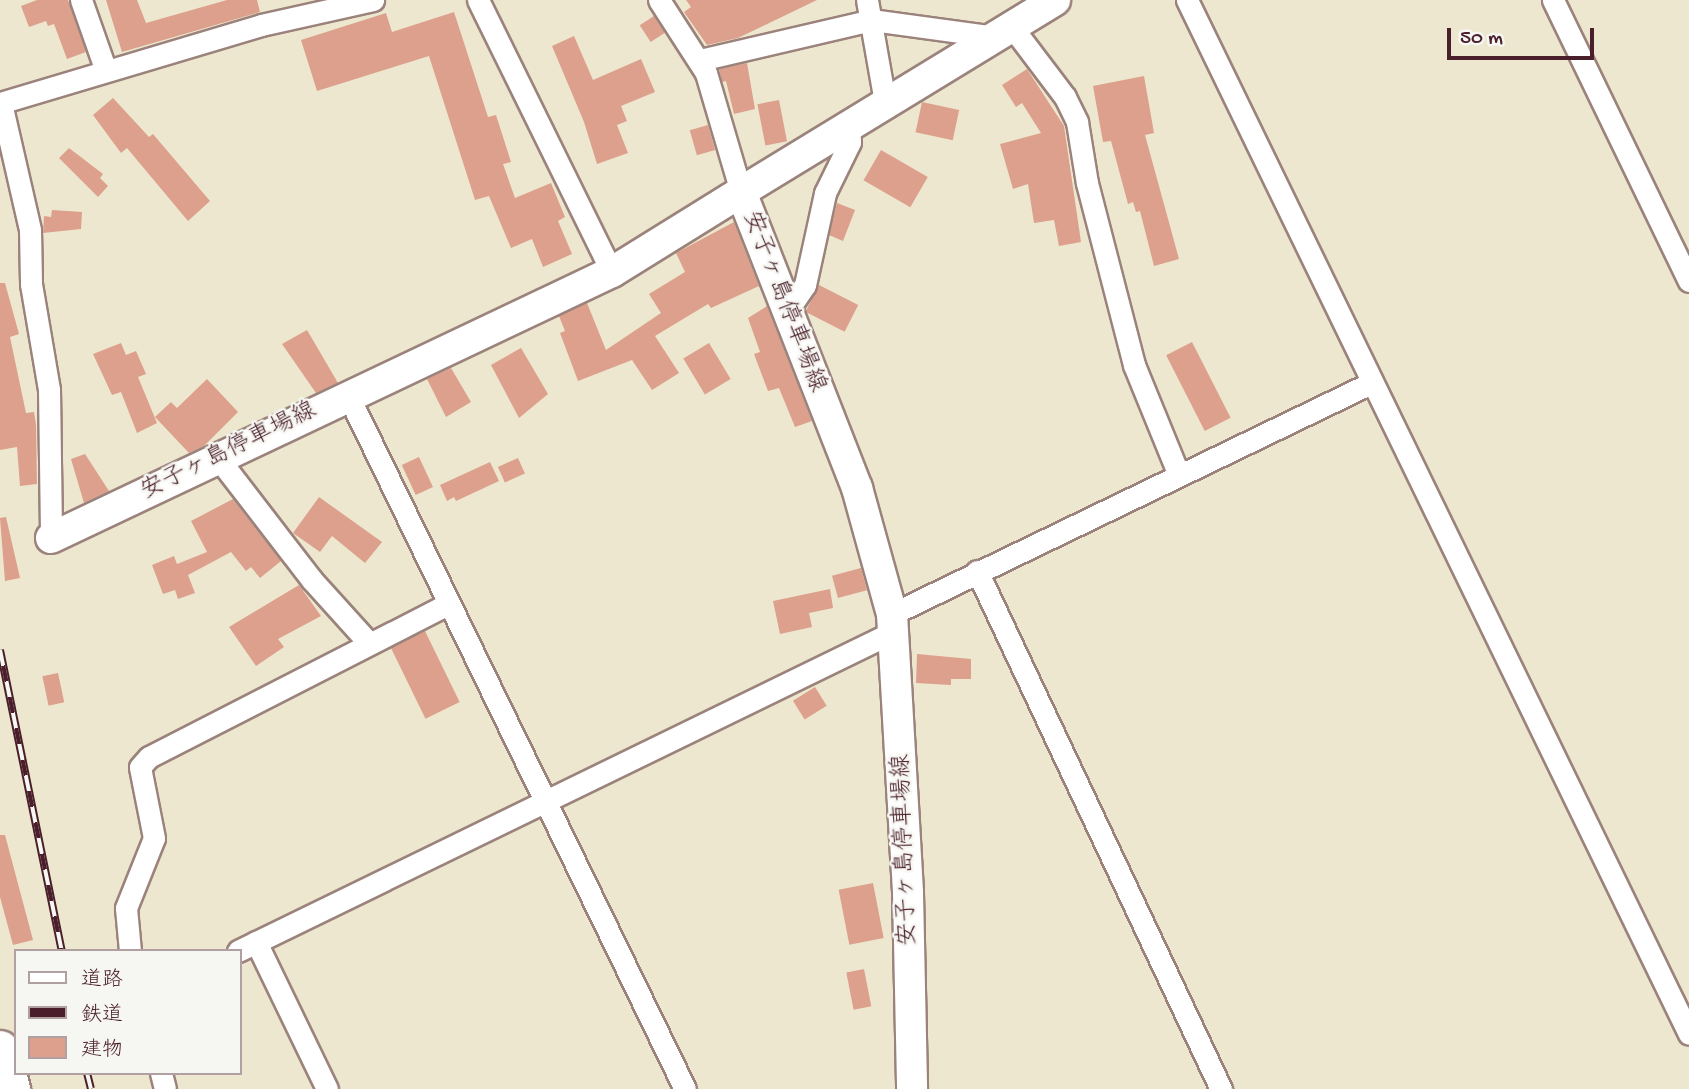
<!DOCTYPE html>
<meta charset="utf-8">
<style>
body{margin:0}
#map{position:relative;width:1689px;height:1089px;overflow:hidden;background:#ece7ce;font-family:"Gochi Hand","Klee One",sans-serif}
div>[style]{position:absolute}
.building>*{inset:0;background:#dda08d;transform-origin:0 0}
.roads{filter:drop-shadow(2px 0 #9b837c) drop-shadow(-2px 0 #9b837c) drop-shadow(0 2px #9b837c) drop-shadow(0 -2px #9b837c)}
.street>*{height:21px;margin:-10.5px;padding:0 10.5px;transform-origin:10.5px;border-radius:10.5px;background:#fff}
.secondary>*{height:30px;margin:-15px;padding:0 15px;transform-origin:15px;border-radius:15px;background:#fff}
.highway>*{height:38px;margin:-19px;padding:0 19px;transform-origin:19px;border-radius:19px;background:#fff}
.rail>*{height:8px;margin-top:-4px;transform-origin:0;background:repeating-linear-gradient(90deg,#f6f6f2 0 16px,#4a1f2b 0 32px);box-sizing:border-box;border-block:2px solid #4a1f2b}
span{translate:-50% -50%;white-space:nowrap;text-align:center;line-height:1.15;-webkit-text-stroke:5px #f6f6f2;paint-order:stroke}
.street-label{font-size:24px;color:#4a1f2b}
.legend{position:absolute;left:14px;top:949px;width:228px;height:126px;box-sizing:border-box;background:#f6f6f2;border:2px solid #b1a0a2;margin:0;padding:9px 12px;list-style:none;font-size:21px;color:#4a1f2b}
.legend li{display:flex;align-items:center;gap:14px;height:35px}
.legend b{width:35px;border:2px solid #b1a0a2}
.scale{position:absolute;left:1447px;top:28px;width:147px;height:32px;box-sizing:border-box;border:4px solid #4a1f2b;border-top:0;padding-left:9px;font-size:21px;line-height:24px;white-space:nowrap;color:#4a1f2b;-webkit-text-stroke:5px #f6f6f2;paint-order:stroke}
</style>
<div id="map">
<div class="building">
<div style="clip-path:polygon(37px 0,68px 0,86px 52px,67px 59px,54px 24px,48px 26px,46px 21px,29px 27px,21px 6px)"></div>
<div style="clip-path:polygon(106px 0,137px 0,146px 23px,227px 0,257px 0,260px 12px,122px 52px)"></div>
<div style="clip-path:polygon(686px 0,817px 0,738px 38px,707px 45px,684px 12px,691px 7px)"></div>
<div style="clip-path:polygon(454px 12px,488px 117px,496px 115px,511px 162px,503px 164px,515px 198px,551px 183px,565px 217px,558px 221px,572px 254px,543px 267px,532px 239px,511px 248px,489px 196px,475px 200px,429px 56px,317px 91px,301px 40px,386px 13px,392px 32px)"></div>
<div style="left:654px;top:16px;width:20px;height:17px;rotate:57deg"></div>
<div style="clip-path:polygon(574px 36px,593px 80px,641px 59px,655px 92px,621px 106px,627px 121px,617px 125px,628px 153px,597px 164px,584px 122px,552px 46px)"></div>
<div style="clip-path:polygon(747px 63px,755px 109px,734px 114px,726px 81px,722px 82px,719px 69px)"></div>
<div style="clip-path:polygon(1027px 69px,1064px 126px,1081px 242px,1059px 246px,1054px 220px,1034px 223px,1028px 184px,1013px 189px,1000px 144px,1041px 133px,1022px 103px,1016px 107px,1002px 85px)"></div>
<div style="clip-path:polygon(1144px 76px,1154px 133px,1145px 135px,1179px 259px,1154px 266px,1140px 211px,1136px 212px,1133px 202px,1128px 204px,1111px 141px,1103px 142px,1093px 86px)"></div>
<div style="clip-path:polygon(113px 98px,149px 137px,153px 134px,210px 201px,188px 221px,127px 148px,121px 153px,93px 115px)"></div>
<div style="left:779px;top:100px;width:42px;height:22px;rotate:79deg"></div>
<div style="left:922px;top:102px;width:38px;height:31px;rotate:12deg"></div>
<div style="left:708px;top:125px;width:26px;height:19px;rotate:74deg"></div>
<div style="clip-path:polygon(69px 148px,103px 174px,100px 178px,108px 186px,98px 197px,59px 158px)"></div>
<div style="left:881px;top:150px;width:54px;height:35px;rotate:30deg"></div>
<div style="clip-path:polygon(837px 203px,855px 210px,843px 241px,829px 235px)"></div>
<div style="clip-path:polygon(52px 210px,82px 212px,81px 229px,43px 233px,44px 216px,51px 217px)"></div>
<div style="clip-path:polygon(734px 222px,759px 286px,711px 308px,708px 304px,655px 336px,679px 373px,652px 390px,632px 360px,578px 381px,560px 333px,565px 331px,559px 316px,587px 303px,606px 350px,661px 313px,649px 294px,685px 272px,676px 253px)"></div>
<div style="clip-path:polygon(0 283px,5px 283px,19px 334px,10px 337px,26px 413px,34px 412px,36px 425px,37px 484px,20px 486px,17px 447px,0 450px)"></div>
<div style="left:819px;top:285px;width:44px;height:30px;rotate:27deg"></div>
<div style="clip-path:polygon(767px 306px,812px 421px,795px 427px,779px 388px,768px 391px,754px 354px,760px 352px,748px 318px)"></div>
<div style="clip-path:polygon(307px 330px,338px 383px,316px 393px,282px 344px)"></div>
<div style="left:1192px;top:342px;width:85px;height:29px;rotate:63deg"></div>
<div style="clip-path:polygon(121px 343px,126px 355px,136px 351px,146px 374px,138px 377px,157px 423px,137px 433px,121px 392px,112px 395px,93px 354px)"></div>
<div style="left:709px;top:343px;width:42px;height:30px;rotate:59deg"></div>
<div style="clip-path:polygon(521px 348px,548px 394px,519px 418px,491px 365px)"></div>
<div style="clip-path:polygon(451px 368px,471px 402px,446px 417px,427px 379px)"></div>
<div style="clip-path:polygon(207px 379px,238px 412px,204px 446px,189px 453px,155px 417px,171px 402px,177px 408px)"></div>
<div style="clip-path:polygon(85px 454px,109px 491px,84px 503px,71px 459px)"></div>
<div style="left:419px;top:457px;width:33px;height:19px;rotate:65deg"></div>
<div style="left:518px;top:458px;width:17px;height:22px;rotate:66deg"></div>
<div style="clip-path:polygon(490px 462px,499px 481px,456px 501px,454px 497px,447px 501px,440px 485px)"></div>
<div style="clip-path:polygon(319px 497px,382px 542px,365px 563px,332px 536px,320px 552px,293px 533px)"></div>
<div style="clip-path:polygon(233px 499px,281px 561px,260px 578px,251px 567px,246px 571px,231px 552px,188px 575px,195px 593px,178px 599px,175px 590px,163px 594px,152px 565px,174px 556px,177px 564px,207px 552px,191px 521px)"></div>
<div style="clip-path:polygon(6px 517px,20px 578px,5px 581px,0 518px)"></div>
<div style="left:861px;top:568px;width:23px;height:30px;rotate:75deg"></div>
<div style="clip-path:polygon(299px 585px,321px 616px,278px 639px,284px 647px,256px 666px,229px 627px)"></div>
<div style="clip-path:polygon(830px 589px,833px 608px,809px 613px,812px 627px,780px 634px,773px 601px)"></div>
<div style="left:425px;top:631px;width:79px;height:38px;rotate:64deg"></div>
<div style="clip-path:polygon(917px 654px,971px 659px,971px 679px,951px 679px,951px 685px,916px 683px)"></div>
<div style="left:58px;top:673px;width:30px;height:16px;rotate:78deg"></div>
<div style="left:815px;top:687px;width:22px;height:26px;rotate:58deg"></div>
<div style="clip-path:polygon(0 835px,5px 835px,33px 940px,13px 945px,0 897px)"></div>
<div style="left:873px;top:883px;width:56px;height:35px;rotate:79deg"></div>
<div style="left:864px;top:969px;width:38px;height:18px;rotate:79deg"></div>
</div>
<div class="roads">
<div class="street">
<div style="left:81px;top:0;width:75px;rotate:70.6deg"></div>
<div style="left:478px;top:0;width:303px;rotate:63.8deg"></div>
<div style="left:659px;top:0;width:87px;rotate:57.2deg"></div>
<div style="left:706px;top:73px;width:124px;rotate:73.6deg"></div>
<div style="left:867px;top:0;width:104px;rotate:80deg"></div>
<div style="left:1187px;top:0;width:1149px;rotate:64.1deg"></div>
<div style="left:1553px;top:0;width:312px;rotate:64.2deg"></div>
<div style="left:1012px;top:27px;width:88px;rotate:52.9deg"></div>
<div style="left:1065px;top:97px;width:28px;rotate:64deg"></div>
<div style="left:1077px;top:122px;width:62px;rotate:80.7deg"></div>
<div style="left:1087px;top:183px;width:188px;rotate:75.5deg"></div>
<div style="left:1134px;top:365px;width:117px;rotate:67.8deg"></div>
<div style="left:700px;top:60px;width:177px;rotate:-13.1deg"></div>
<div style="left:872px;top:20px;width:125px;rotate:7.8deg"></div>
<div style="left:0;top:103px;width:272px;rotate:-16.6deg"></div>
<div style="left:261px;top:25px;width:115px;rotate:-12.6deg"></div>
<div style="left:1px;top:103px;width:130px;rotate:77.1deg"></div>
<div style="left:30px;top:230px;width:54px;rotate:88.9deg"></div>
<div style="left:31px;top:284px;width:107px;rotate:80.3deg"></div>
<div style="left:49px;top:389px;width:149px;rotate:89.2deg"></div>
<div style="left:786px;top:313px;width:34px;rotate:-56deg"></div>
<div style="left:805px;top:285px;width:94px;rotate:-77.7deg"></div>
<div style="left:825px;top:193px;width:57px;rotate:-63.9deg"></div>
<div style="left:850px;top:142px;width:19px;rotate:-93deg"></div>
<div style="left:348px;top:395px;width:771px;rotate:64.1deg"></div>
<div style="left:218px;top:458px;width:154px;rotate:52.4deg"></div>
<div style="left:312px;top:580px;width:85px;rotate:47.9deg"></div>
<div style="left:977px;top:571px;width:573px;rotate:64.78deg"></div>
<div style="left:892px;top:614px;width:532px;rotate:-25.75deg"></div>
<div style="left:256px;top:942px;width:163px;rotate:64.2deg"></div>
<div style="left:130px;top:951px;width:43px;rotate:-95.3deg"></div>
<div style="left:126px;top:908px;width:75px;rotate:-68.2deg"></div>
<div style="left:154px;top:838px;width:72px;rotate:-101.2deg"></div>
<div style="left:140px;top:767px;width:13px;rotate:-48deg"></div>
<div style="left:149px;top:757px;width:336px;rotate:-27.1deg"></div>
<div style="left:238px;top:951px;width:729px;rotate:-25.97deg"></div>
<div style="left:161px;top:1073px;width:16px;rotate:76deg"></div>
</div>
<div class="secondary">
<div style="left:741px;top:192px;width:368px;rotate:-31.4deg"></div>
<div style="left:51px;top:538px;width:621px;rotate:-25.37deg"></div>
<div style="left:612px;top:272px;width:152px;rotate:-31.8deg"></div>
<div style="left:741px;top:192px;width:318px;rotate:68.6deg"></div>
<div style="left:857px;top:488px;width:131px;rotate:74.5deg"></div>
<div style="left:892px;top:614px;width:279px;rotate:86.7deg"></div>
<div style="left:908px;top:893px;width:196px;rotate:88.8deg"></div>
</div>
<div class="highway">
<div style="left:0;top:1050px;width:41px;rotate:74.2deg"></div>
</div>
</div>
<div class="rail">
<div style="left:0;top:650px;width:307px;rotate:78.4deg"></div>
<div style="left:87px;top:1073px;width:16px;rotate:76deg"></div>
</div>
<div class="street-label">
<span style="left:783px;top:302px;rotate:69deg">安子ヶ島停車場線</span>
<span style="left:229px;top:452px;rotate:-26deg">安子ヶ島停車場線</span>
<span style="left:906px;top:850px;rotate:-92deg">安子ヶ島停車場線</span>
</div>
<ul class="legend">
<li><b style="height:9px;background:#fff"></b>道路</li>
<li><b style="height:9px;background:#4a1f2b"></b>鉄道</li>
<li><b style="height:19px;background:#dda08d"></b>建物</li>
</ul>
<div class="scale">50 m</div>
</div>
